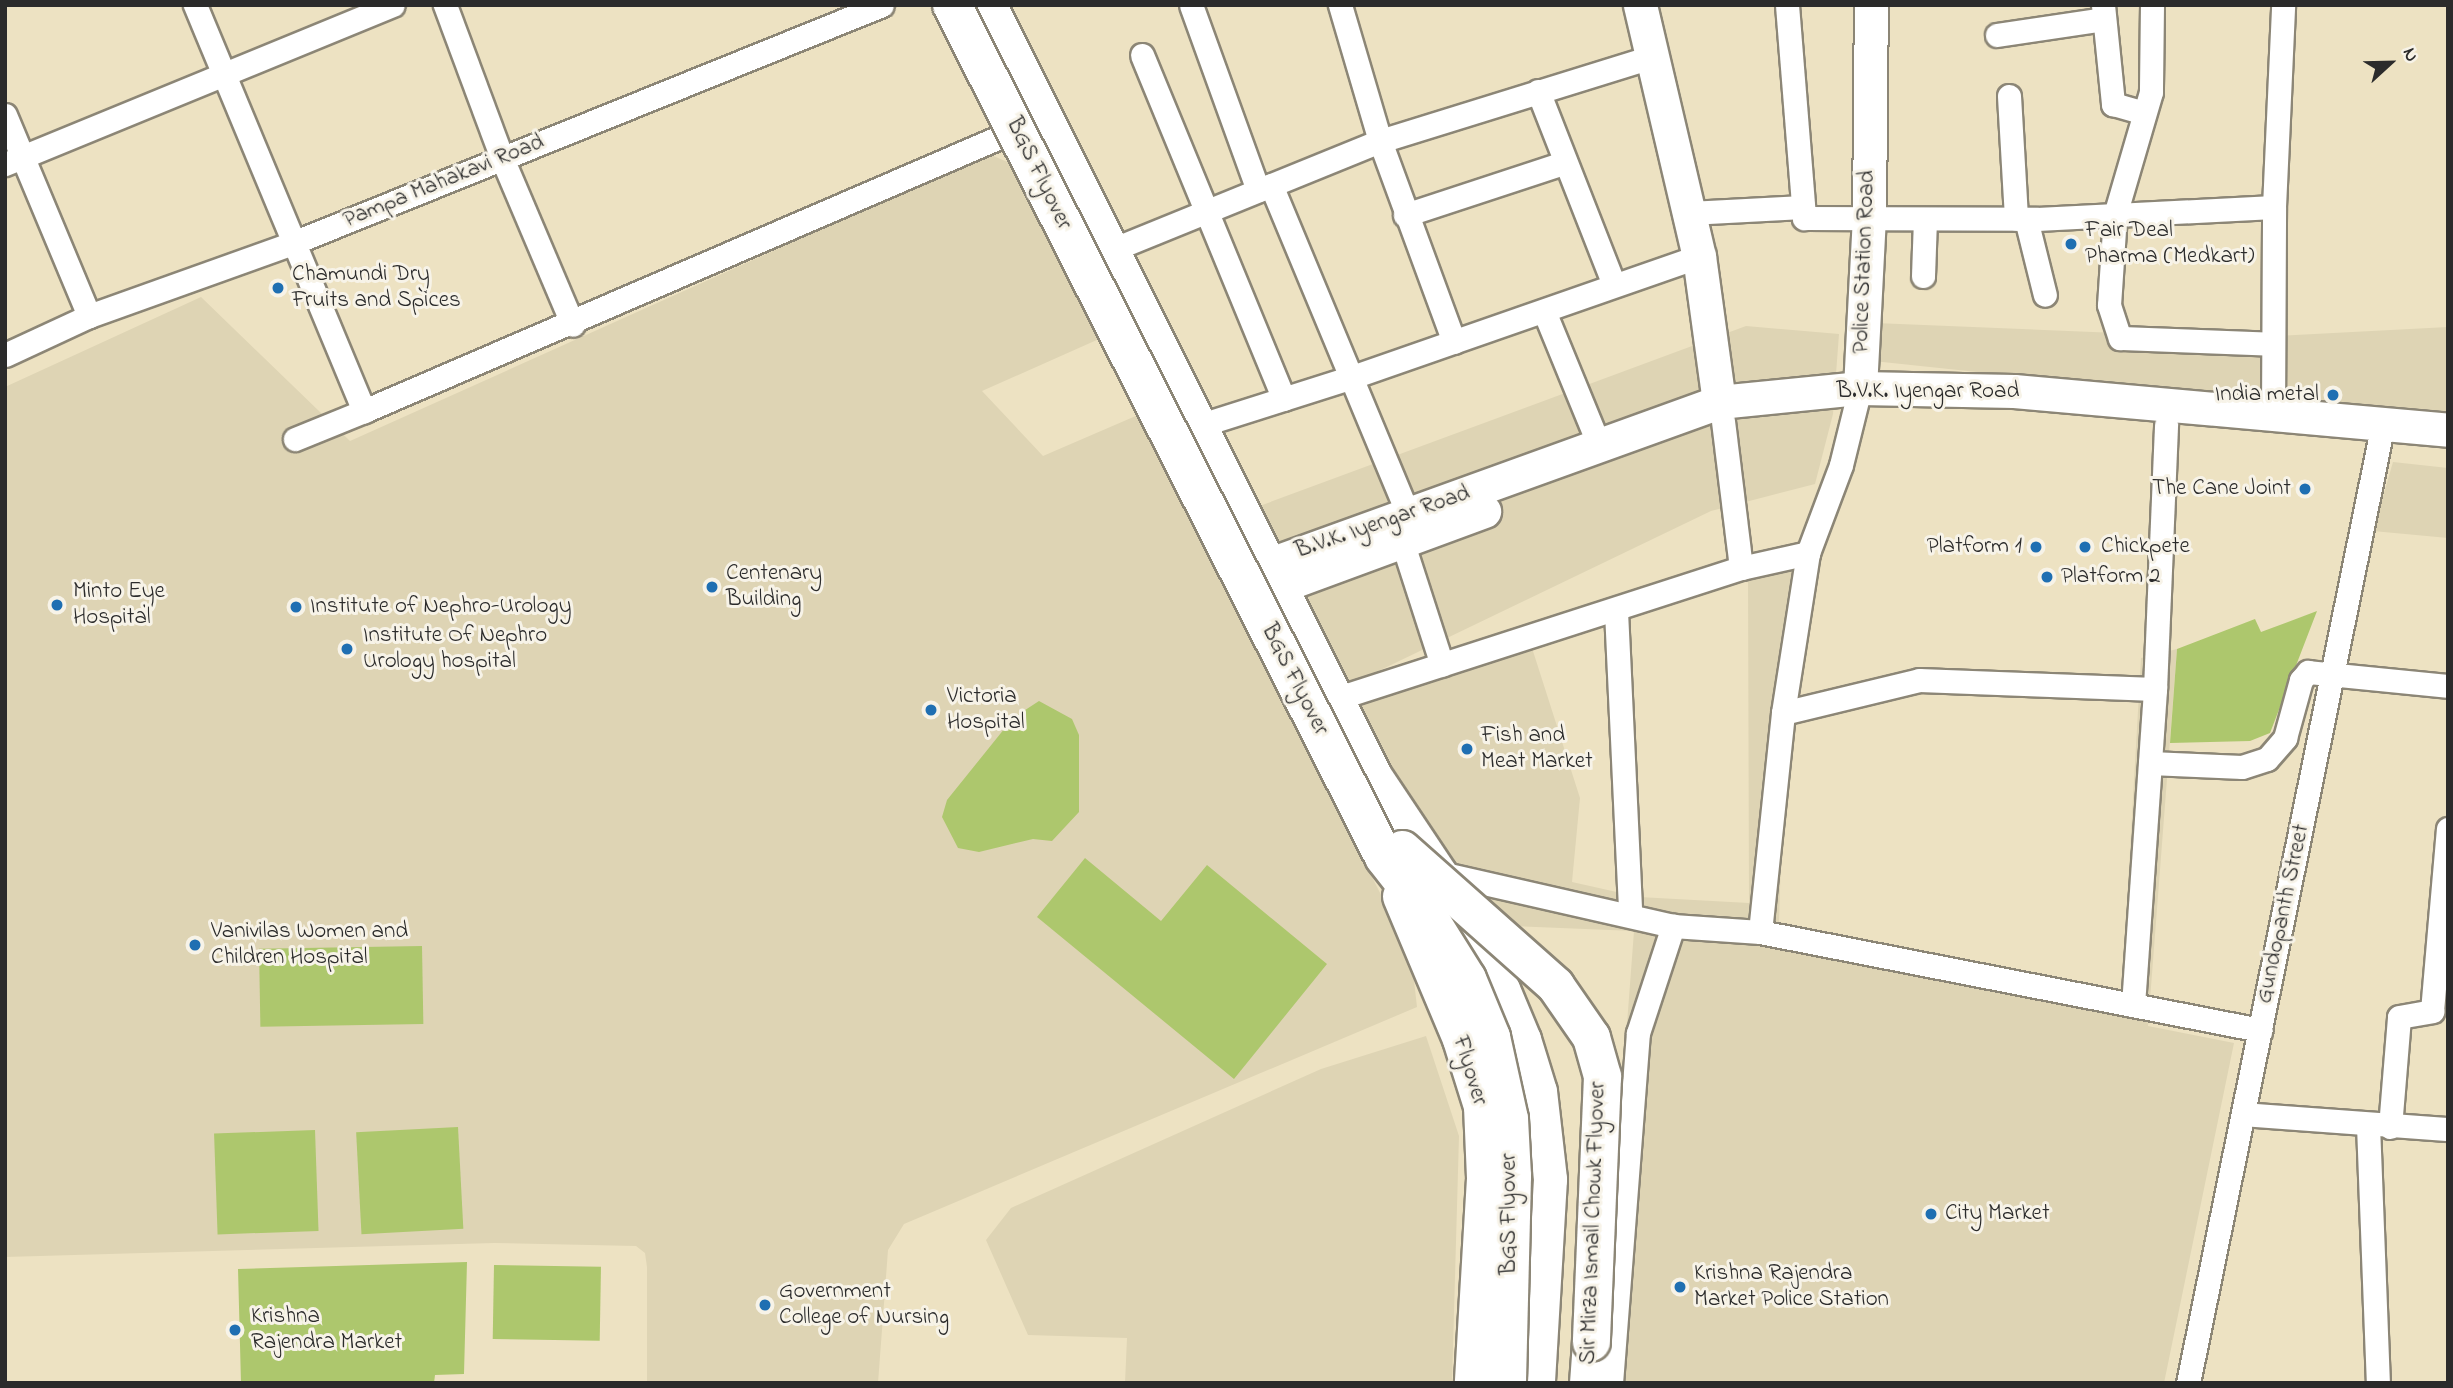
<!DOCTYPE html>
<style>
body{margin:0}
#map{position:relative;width:2453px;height:1388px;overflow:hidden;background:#ede2c2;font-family:"Indie Flower",sans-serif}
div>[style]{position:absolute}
.built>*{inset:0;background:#ded4b4}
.green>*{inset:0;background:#adc76d;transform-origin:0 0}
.roads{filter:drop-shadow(2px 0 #8c8676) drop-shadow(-2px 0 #8c8676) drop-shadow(0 2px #8c8676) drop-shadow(0 -2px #8c8676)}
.street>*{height:23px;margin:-11.5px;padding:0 11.5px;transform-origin:11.5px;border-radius:11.5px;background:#fff}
.secondary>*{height:33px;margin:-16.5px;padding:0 16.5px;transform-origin:16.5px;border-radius:16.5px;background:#fff}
.primary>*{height:37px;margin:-18.5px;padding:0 18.5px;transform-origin:18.5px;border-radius:18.5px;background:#fff}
.bridges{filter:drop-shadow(2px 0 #8c8676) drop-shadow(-2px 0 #8c8676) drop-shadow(0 2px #8c8676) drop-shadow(0 -2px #8c8676)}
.primary-bridge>*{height:37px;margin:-18.5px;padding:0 18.5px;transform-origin:18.5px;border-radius:18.5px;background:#fff}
.highway-bridge>*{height:38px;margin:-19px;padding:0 19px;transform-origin:19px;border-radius:19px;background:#fff}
.dots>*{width:19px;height:19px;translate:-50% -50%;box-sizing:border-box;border:4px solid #f7f3e8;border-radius:50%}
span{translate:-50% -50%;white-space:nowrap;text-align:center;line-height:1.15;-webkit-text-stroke:6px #f7f3e8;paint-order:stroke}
.street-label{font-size:23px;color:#2b2b2b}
.poi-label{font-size:23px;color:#2b2b2b}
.left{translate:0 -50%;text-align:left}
.right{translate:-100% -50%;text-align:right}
.frame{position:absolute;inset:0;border:7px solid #2b2b2b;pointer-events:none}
.north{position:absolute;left:2355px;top:28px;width:70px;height:70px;-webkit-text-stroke:5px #f7f3e8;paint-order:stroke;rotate:68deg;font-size:19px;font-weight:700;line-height:28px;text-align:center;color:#2b2b2b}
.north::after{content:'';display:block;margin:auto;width:24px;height:32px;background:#2b2b2b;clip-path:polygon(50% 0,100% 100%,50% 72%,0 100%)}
</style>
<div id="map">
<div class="built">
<div style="clip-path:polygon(989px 154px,1012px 164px,1099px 339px,982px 391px,1043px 456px,1138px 415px,1411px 954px,1417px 1007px,904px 1224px,888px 1250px,878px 1383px,647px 1383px,647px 1267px,645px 1253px,636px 1246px,494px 1243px,5px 1257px,5px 387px,201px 297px,350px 441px)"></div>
<div style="clip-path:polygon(1875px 323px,2238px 338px,2448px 327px,2448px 422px,1873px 361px)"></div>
<div style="clip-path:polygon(1746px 326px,1839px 334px,1833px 414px,1815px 484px,1711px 511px,1341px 689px,1246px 511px)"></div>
<div style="clip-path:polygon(2393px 462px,2448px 468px,2448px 538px,2373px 531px)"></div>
<div style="clip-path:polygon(1816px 561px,1784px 761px,1779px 922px,2122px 992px,2141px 658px,2177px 649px,2148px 1026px,2234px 1043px,2164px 1383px,1600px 1383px,1634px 931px,1511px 926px,1453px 863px,1343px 701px,1532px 648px,1580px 798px,1572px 882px,1639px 897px,1749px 903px,1748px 574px)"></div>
<div style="clip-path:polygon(1426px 1036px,1459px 1136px,1452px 1383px,1125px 1383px,1127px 1338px,1028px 1335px,986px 1240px,1011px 1208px,1321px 1069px)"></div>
</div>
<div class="green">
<div style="clip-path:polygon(2317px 611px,2270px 733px,2250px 741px,2170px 743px,2177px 649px,2255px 619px,2261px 632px)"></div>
<div style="clip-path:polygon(1039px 701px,1072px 719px,1079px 735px,1079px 812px,1052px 841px,1033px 839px,979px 852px,958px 848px,942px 817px,947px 800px,1013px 718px)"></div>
<div style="clip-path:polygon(1085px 858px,1161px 921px,1207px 865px,1327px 964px,1234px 1079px,1037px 917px)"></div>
<div style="left:422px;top:946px;width:78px;height:163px;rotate:89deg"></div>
<div style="left:458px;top:1127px;width:102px;height:102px;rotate:87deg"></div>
<div style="left:315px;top:1130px;width:101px;height:101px;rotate:88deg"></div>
<div style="clip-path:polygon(467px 1262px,464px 1374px,435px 1375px,434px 1383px,241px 1383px,238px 1269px)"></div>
<div style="left:494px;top:1265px;width:107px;height:74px;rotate:1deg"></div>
</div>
<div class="roads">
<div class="street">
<div style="left:195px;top:5px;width:440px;rotate:67.4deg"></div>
<div style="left:364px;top:411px;width:720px;rotate:-23.32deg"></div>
<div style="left:445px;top:5px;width:163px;rotate:69.6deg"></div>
<div style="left:502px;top:158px;width:181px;rotate:67deg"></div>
<div style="left:1191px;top:5px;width:197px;rotate:70.1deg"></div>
<div style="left:1340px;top:5px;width:142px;rotate:73.6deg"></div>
<div style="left:1380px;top:141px;width:214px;rotate:69.8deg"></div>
<div style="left:1787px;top:5px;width:214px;rotate:85.4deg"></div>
<div style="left:1804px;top:218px;width:233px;rotate:0.2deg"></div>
<div style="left:2037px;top:219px;width:237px;rotate:-2.9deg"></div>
<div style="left:2103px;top:5px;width:100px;rotate:84.2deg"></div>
<div style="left:2113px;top:104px;width:32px;rotate:16deg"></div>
<div style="left:2152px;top:5px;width:87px;rotate:90.7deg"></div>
<div style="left:2151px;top:92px;width:128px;rotate:106.3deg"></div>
<div style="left:2115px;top:215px;width:90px;rotate:93.8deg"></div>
<div style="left:2109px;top:305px;width:35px;rotate:72deg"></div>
<div style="left:2120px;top:338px;width:153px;rotate:2.2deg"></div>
<div style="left:1997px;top:35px;width:108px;rotate:-8.5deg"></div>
<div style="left:1142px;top:55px;width:372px;rotate:67.6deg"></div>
<div style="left:1538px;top:91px;width:208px;rotate:68.6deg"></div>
<div style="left:2009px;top:96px;width:123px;rotate:86.7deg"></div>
<div style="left:5px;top:115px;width:218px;rotate:67.3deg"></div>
<div style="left:5px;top:164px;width:419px;rotate:-22.3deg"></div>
<div style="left:1271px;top:185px;width:372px;rotate:67.4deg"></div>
<div style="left:1689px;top:213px;width:114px;rotate:-3deg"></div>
<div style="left:1405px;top:215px;width:166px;rotate:-18.2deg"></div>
<div style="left:2026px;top:219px;width:78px;rotate:76deg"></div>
<div style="left:1114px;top:249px;width:287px;rotate:-22.1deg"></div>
<div style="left:1380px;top:141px;width:285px;rotate:-17.2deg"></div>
<div style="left:1923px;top:276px;width:57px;rotate:-88deg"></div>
<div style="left:1544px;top:311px;width:145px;rotate:67.7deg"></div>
<div style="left:5px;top:355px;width:93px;rotate:-24.9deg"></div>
<div style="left:89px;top:316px;width:217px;rotate:-19.7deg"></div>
<div style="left:293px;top:243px;width:635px;rotate:-22deg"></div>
<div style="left:2273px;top:414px;width:207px;rotate:-89.7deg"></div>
<div style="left:2274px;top:207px;width:202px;rotate:-87.4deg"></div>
<div style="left:1723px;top:421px;width:148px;rotate:83deg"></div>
<div style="left:1201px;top:425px;width:158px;rotate:-17.6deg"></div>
<div style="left:1352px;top:377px;width:367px;rotate:-19.2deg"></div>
<div style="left:295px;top:439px;width:74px;rotate:-22.1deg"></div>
<div style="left:1402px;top:541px;width:130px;rotate:72.1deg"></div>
<div style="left:1808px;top:553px;width:94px;rotate:-69.4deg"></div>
<div style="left:1841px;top:465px;width:79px;rotate:-76.1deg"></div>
<div style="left:1616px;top:611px;width:302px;rotate:87.3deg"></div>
<div style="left:1335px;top:699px;width:427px;rotate:-17.9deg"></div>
<div style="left:1741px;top:568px;width:69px;rotate:-12.6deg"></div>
<div style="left:1808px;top:553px;width:162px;rotate:98.9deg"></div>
<div style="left:1783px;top:713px;width:220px;rotate:96deg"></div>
<div style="left:1783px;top:713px;width:140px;rotate:-13.6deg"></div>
<div style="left:1919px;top:680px;width:236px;rotate:2.2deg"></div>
<div style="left:2155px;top:689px;width:264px;rotate:-87.6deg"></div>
<div style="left:2150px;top:763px;width:92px;rotate:2.5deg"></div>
<div style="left:2242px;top:767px;width:26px;rotate:-18deg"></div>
<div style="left:2267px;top:759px;width:28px;rotate:-49deg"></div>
<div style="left:2285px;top:738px;width:60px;rotate:-74.6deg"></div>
<div style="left:2301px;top:680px;width:11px;rotate:-49deg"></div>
<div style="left:2308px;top:672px;width:141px;rotate:5.7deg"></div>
<div style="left:1440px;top:873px;width:239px;rotate:12.8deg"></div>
<div style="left:1673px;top:926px;width:87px;rotate:3.9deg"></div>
<div style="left:1760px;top:932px;width:510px;rotate:11.09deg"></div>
<div style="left:2133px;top:1005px;width:317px;rotate:-86deg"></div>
<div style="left:2243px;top:1114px;width:206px;rotate:4.2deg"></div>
<div style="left:2368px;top:1125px;width:258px;rotate:87.8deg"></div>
<div style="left:2390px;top:1127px;width:110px;rotate:-85.3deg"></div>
<div style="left:2399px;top:1017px;width:34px;rotate:-10deg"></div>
<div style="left:2432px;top:1011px;width:183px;rotate:-85deg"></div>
<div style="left:1611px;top:1383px;width:351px;rotate:-85.6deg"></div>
<div style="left:1638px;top:1033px;width:113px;rotate:-71.9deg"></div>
<div style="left:2188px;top:1383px;width:979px;rotate:-78.51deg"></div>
</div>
<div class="secondary">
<div style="left:990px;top:5px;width:860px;rotate:63.46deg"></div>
<div style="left:1374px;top:774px;width:119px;rotate:56.3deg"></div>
<div style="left:1440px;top:873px;width:132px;rotate:61.5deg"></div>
<div style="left:1503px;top:989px;width:54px;rotate:67.2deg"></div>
<div style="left:1524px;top:1039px;width:54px;rotate:72.9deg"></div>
<div style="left:1540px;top:1091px;width:89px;rotate:83.5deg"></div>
<div style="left:1550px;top:1179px;width:204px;rotate:93.4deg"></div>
<div style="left:1640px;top:5px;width:258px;rotate:76.8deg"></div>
<div style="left:1699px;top:256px;width:147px;rotate:82.2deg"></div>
<div style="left:1860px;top:388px;width:169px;rotate:-87deg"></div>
<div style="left:1869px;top:219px;width:214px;rotate:-89.5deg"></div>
<div style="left:1248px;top:572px;width:501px;rotate:-19.85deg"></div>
<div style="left:1719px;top:402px;width:142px;rotate:-5.7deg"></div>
<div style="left:1860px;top:388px;width:154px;rotate:1.1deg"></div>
<div style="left:2014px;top:391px;width:436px;rotate:5.1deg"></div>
<div style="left:1259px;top:594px;width:240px;rotate:-20.2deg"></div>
</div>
<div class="primary">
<div style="left:1588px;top:1383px;width:41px;rotate:-85.8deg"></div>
</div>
</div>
<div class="bridges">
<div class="primary-bridge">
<div style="left:1402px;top:849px;width:205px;rotate:41.6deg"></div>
<div style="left:1555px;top:985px;width:63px;rotate:55.3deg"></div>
<div style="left:1591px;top:1037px;width:41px;rotate:74.2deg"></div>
<div style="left:1602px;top:1076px;width:266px;rotate:92.4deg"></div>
<div style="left:1401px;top:896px;width:155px;rotate:67.2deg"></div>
<div style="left:1461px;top:1039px;width:70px;rotate:72.6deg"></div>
<div style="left:1482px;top:1106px;width:72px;rotate:87.6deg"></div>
<div style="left:1485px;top:1178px;width:205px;rotate:93.4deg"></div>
</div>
<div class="highway-bridge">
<div style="left:952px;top:5px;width:955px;rotate:63.11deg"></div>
<div style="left:1384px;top:857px;width:53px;rotate:51.8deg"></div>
<div style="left:1417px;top:899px;width:94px;rotate:58deg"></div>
<div style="left:1467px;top:979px;width:63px;rotate:67.5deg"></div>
<div style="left:1491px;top:1037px;width:84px;rotate:77.6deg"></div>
<div style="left:1509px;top:1119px;width:57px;rotate:87deg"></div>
<div style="left:1512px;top:1176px;width:207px;rotate:91.4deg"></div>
</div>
</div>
<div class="dots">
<div style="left:2071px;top:244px;background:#1f6fb2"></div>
<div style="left:278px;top:288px;background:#1f6fb2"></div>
<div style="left:2333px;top:395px;background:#1f6fb2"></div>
<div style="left:2305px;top:489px;background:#1f6fb2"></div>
<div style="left:2036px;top:547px;background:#1f6fb2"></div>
<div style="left:2085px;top:547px;background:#1f6fb2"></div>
<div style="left:2047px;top:577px;background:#1f6fb2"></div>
<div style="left:712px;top:587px;background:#1f6fb2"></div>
<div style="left:57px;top:605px;background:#1f6fb2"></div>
<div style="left:296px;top:607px;background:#1f6fb2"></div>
<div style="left:347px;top:649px;background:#1f6fb2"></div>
<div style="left:931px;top:710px;background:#1f6fb2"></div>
<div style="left:1467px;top:749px;background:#1f6fb2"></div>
<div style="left:195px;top:945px;background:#1f6fb2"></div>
<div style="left:1931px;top:1214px;background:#1f6fb2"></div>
<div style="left:1680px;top:1287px;background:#1f6fb2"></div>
<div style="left:765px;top:1305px;background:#1f6fb2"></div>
<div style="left:235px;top:1330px;background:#1f6fb2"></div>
</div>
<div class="street-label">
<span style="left:1038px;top:174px;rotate:64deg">BGS Flyover</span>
<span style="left:444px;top:182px;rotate:-22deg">Pampa Mahakavi Road</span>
<span style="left:1865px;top:262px;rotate:-88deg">Police Station Road</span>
<span style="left:1928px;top:392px">B.V.K. Iyengar Road</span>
<span style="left:1383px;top:523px;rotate:-19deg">B.V.K. Iyengar Road</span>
<span style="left:1294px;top:680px;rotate:63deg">BGS Flyover</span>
<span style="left:2284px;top:914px;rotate:-78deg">Gundopanth Street</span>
<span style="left:1469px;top:1071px;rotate:73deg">Flyover</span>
<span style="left:1510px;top:1214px;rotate:-90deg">BGS Flyover</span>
<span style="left:1594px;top:1223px;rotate:-88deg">Sir Mirza Ismail Chowk Flyover</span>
</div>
<div class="poi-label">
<span class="left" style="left:2085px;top:244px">Fair Deal<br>Pharma (Medkart)</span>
<span class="left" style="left:292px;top:288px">Chamundi Dry<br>Fruits and Spices</span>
<span class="right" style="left:2319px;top:395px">India metal</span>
<span class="right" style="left:2291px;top:489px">The Cane Joint</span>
<span class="right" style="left:2022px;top:547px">Platform 1</span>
<span class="left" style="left:2101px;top:547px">Chickpete</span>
<span class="left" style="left:726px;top:587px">Centenary<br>Building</span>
<span class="left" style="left:2061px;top:577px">Platform 2</span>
<span class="left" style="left:73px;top:605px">Minto Eye<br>Hospital</span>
<span class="left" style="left:310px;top:607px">Institute of Nephro-Urology</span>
<span class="left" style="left:363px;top:649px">Institute Of Nephro<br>Urology hospital</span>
<span class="left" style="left:947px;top:710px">Victoria<br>Hospital</span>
<span class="left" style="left:1481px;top:749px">Fish and<br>Meat Market</span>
<span class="left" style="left:211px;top:945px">Vanivilas Women and<br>Children Hospital</span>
<span class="left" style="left:1945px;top:1214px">City Market</span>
<span class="left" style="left:1694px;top:1287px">Krishna Rajendra<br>Market Police Station</span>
<span class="left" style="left:779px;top:1305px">Government<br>College of Nursing</span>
<span class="left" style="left:251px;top:1330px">Krishna<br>Rajendra Market</span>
</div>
<div class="frame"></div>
<div class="north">N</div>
</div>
